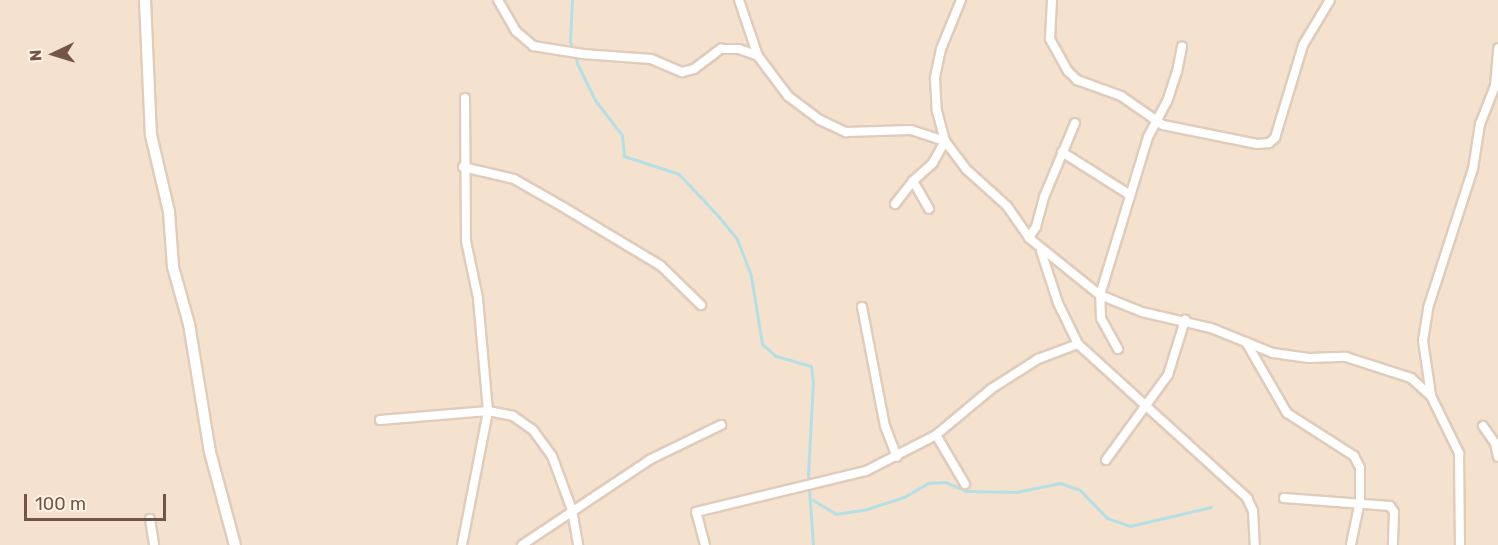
<!DOCTYPE html>
<style>
body{margin:0}
#map{position:relative;width:1498px;height:545px;overflow:hidden;background:#fcf0df;font-family:Rubik,sans-serif}
div>[style]{position:absolute}
.residential>*{inset:0;background:#f4e1ce;transform-origin:0 0}
.stream>*{height:3px;margin:-1.5px;padding:0 1.5px;transform-origin:1.5px;border-radius:1.5px;background:#b4e0e5}
.roads{filter:drop-shadow(2px 0 #e0ccbb) drop-shadow(-2px 0 #e0ccbb) drop-shadow(0 2px #e0ccbb) drop-shadow(0 -2px #e0ccbb)}
.minor>*{height:8px;margin:-4px;padding:0 4px;transform-origin:4px;border-radius:4px;background:#fff}
.tertiary>*{height:10px;margin:-5px;padding:0 5px;transform-origin:5px;border-radius:5px;background:#fff}
span{translate:-50% -50%;white-space:nowrap;text-align:center;line-height:1.15;-webkit-text-stroke:6px #fff4e6;paint-order:stroke}
.north{position:absolute;left:24px;top:24px;width:60px;height:60px;-webkit-text-stroke:4px #fff4e6;paint-order:stroke;rotate:266deg;font-size:16px;font-weight:700;line-height:24px;text-align:center;color:#735547}
.north::after{content:'';display:block;margin:auto;width:21px;height:27px;background:#735547;clip-path:polygon(50% 0,100% 100%,50% 72%,0 100%)}
.scale{position:absolute;left:24px;top:494px;width:142px;height:27px;box-sizing:border-box;border:3px solid #735547;border-top:0;padding-left:8px;font-size:18px;line-height:21px;white-space:nowrap;color:#735547;-webkit-text-stroke:4px #fff4e6;paint-order:stroke}
</style>
<div id="map">
<div class="residential">
<div style="left:0;top:0;width:1498px;height:545px"></div>
</div>
<div class="stream">
<div style="left:572px;top:0;width:41px;rotate:92.8deg"></div>
<div style="left:570px;top:41px;width:23px;rotate:72deg"></div>
<div style="left:577px;top:63px;width:41px;rotate:64.1deg"></div>
<div style="left:595px;top:100px;width:44px;rotate:52.4deg"></div>
<div style="left:622px;top:135px;width:21px;rotate:85deg"></div>
<div style="left:624px;top:156px;width:58px;rotate:18.1deg"></div>
<div style="left:679px;top:174px;width:60px;rotate:47deg"></div>
<div style="left:720px;top:218px;width:27px;rotate:51deg"></div>
<div style="left:737px;top:239px;width:40px;rotate:69deg"></div>
<div style="left:751px;top:276px;width:69px;rotate:80.8deg"></div>
<div style="left:762px;top:344px;width:18px;rotate:41deg"></div>
<div style="left:776px;top:356px;width:36px;rotate:16deg"></div>
<div style="left:811px;top:366px;width:16px;rotate:83deg"></div>
<div style="left:813px;top:382px;width:93px;rotate:93.1deg"></div>
<div style="left:808px;top:475px;width:70px;rotate:85.9deg"></div>
<div style="left:813px;top:500px;width:27px;rotate:31deg"></div>
<div style="left:836px;top:514px;width:31px;rotate:-9deg"></div>
<div style="left:867px;top:509px;width:39px;rotate:-18deg"></div>
<div style="left:904px;top:497px;width:28px;rotate:-30deg"></div>
<div style="left:928px;top:483px;width:17px;rotate:-3deg"></div>
<div style="left:945px;top:482px;width:23px;rotate:23deg"></div>
<div style="left:966px;top:491px;width:50px;rotate:1.1deg"></div>
<div style="left:1016px;top:492px;width:45px;rotate:-11.6deg"></div>
<div style="left:1060px;top:483px;width:21px;rotate:19deg"></div>
<div style="left:1080px;top:490px;width:39px;rotate:46deg"></div>
<div style="left:1107px;top:518px;width:24px;rotate:19deg"></div>
<div style="left:1130px;top:526px;width:83px;rotate:-13.2deg"></div>
</div>
<div class="roads">
<div class="minor">
<div style="left:498px;top:0;width:36px;rotate:60deg"></div>
<div style="left:516px;top:31px;width:23px;rotate:41deg"></div>
<div style="left:533px;top:46px;width:51px;rotate:9.1deg"></div>
<div style="left:583px;top:54px;width:68px;rotate:4.2deg"></div>
<div style="left:651px;top:59px;width:34px;rotate:23deg"></div>
<div style="left:682px;top:72px;width:12px;rotate:-14deg"></div>
<div style="left:694px;top:69px;width:34px;rotate:-37deg"></div>
<div style="left:721px;top:49px;width:18px"></div>
<div style="left:739px;top:49px;width:20px;rotate:20deg"></div>
<div style="left:758px;top:56px;width:50px;rotate:53.1deg"></div>
<div style="left:788px;top:96px;width:40px;rotate:37deg"></div>
<div style="left:820px;top:120px;width:29px;rotate:25deg"></div>
<div style="left:846px;top:132px;width:65px;rotate:-1.8deg"></div>
<div style="left:911px;top:130px;width:36px;rotate:18deg"></div>
<div style="left:945px;top:141px;width:25px;rotate:119deg"></div>
<div style="left:933px;top:163px;width:27px;rotate:138deg"></div>
<div style="left:913px;top:181px;width:32px;rotate:60deg"></div>
<div style="left:739px;top:0;width:59px;rotate:71.3deg"></div>
<div style="left:961px;top:0;width:53px;rotate:112.2deg"></div>
<div style="left:941px;top:49px;width:30px;rotate:102deg"></div>
<div style="left:935px;top:78px;width:33px;rotate:87deg"></div>
<div style="left:937px;top:111px;width:31px;rotate:75deg"></div>
<div style="left:945px;top:141px;width:35px;rotate:53deg"></div>
<div style="left:966px;top:169px;width:55px;rotate:42.1deg"></div>
<div style="left:1007px;top:206px;width:39px;rotate:55deg"></div>
<div style="left:1029px;top:238px;width:91px;rotate:38.8deg"></div>
<div style="left:1100px;top:295px;width:45px;rotate:22deg"></div>
<div style="left:1142px;top:312px;width:71px;rotate:13.1deg"></div>
<div style="left:1211px;top:328px;width:67px;rotate:22deg"></div>
<div style="left:1273px;top:353px;width:36px;rotate:8deg"></div>
<div style="left:1309px;top:358px;width:37px;rotate:-2deg"></div>
<div style="left:1346px;top:357px;width:68px;rotate:17.9deg"></div>
<div style="left:1411px;top:378px;width:27px;rotate:42deg"></div>
<div style="left:1431px;top:396px;width:64px;rotate:63.8deg"></div>
<div style="left:1459px;top:453px;width:92px;rotate:89.4deg"></div>
<div style="left:1052px;top:0;width:39px;rotate:93deg"></div>
<div style="left:1050px;top:39px;width:37px;rotate:61deg"></div>
<div style="left:1068px;top:71px;width:13px;rotate:45deg"></div>
<div style="left:1077px;top:80px;width:47px;rotate:20deg"></div>
<div style="left:1121px;top:96px;width:51px;rotate:34.6deg"></div>
<div style="left:1163px;top:125px;width:96px;rotate:11.4deg"></div>
<div style="left:1257px;top:144px;width:12px;rotate:-5deg"></div>
<div style="left:1269px;top:143px;width:8px;rotate:-40deg"></div>
<div style="left:1275px;top:138px;width:97px;rotate:-73.2deg"></div>
<div style="left:1303px;top:45px;width:52px;rotate:-59deg"></div>
<div style="left:1062px;top:152px;width:80px;rotate:32.3deg"></div>
<div style="left:463px;top:167px;width:52px;rotate:13.2deg"></div>
<div style="left:514px;top:179px;width:56px;rotate:29.7deg"></div>
<div style="left:563px;top:207px;width:114px;rotate:31deg"></div>
<div style="left:661px;top:266px;width:56px;rotate:44.3deg"></div>
<div style="left:895px;top:204px;width:29px;rotate:-52deg"></div>
<div style="left:1029px;top:238px;width:13px;rotate:-58deg"></div>
<div style="left:1036px;top:227px;width:31px;rotate:-75deg"></div>
<div style="left:1044px;top:197px;width:80px;rotate:-67.3deg"></div>
<div style="left:1041px;top:251px;width:55px;rotate:71.9deg"></div>
<div style="left:1058px;top:303px;width:46px;rotate:64deg"></div>
<div style="left:1078px;top:344px;width:229px;rotate:42.3deg"></div>
<div style="left:1247px;top:498px;width:14px;rotate:65deg"></div>
<div style="left:1253px;top:511px;width:34px;rotate:87deg"></div>
<div style="left:862px;top:307px;width:121px;rotate:79.1deg"></div>
<div style="left:885px;top:426px;width:33px;rotate:69deg"></div>
<div style="left:1246px;top:342px;width:82px;rotate:60deg"></div>
<div style="left:1287px;top:413px;width:80px;rotate:32.7deg"></div>
<div style="left:1354px;top:456px;width:13px;rotate:63deg"></div>
<div style="left:1360px;top:468px;width:33px;rotate:90deg"></div>
<div style="left:1360px;top:501px;width:44px;rotate:101.8deg"></div>
<div style="left:1118px;top:349px;width:35px;rotate:-119deg"></div>
<div style="left:1101px;top:318px;width:23px;rotate:-92deg"></div>
<div style="left:1100px;top:295px;width:165px;rotate:-73.1deg"></div>
<div style="left:1148px;top:137px;width:40px;rotate:-62deg"></div>
<div style="left:1167px;top:102px;width:32px;rotate:-72deg"></div>
<div style="left:1177px;top:72px;width:26px;rotate:-79deg"></div>
<div style="left:1431px;top:395px;width:55px;rotate:-98.4deg"></div>
<div style="left:1423px;top:341px;width:33px;rotate:-81deg"></div>
<div style="left:1428px;top:308px;width:146px;rotate:-72.1deg"></div>
<div style="left:1473px;top:169px;width:46px;rotate:-81.2deg"></div>
<div style="left:1480px;top:124px;width:41px;rotate:-68.5deg"></div>
<div style="left:1495px;top:86px;width:38px;rotate:-85deg"></div>
<div style="left:380px;top:420px;width:108px;rotate:-4.8deg"></div>
<div style="left:488px;top:411px;width:25px;rotate:11deg"></div>
<div style="left:513px;top:416px;width:24px;rotate:35deg"></div>
<div style="left:533px;top:430px;width:32px;rotate:54deg"></div>
<div style="left:552px;top:456px;width:58px;rotate:69.7deg"></div>
<div style="left:572px;top:510px;width:36px;rotate:80deg"></div>
<div style="left:1483px;top:426px;width:21px;rotate:55deg"></div>
<div style="left:1495px;top:443px;width:14px;rotate:78deg"></div>
<div style="left:936px;top:435px;width:57px;rotate:59.4deg"></div>
<div style="left:1106px;top:460px;width:105px;rotate:-53.9deg"></div>
<div style="left:1168px;top:375px;width:58px;rotate:-72.8deg"></div>
<div style="left:1284px;top:498px;width:106px;rotate:4.3deg"></div>
<div style="left:1390px;top:506px;width:7px;rotate:56deg"></div>
<div style="left:1394px;top:512px;width:33px;rotate:92deg"></div>
<div style="left:150px;top:519px;width:26px;rotate:81deg"></div>
<div style="left:462px;top:545px;width:136px;rotate:-79deg"></div>
<div style="left:488px;top:411px;width:113px;rotate:-95.1deg"></div>
<div style="left:478px;top:298px;width:58px;rotate:-101.9deg"></div>
<div style="left:466px;top:241px;width:143px;rotate:-90.4deg"></div>
<div style="left:522px;top:545px;width:155px;rotate:-33.7deg"></div>
<div style="left:651px;top:459px;width:78px;rotate:-25.9deg"></div>
<div style="left:705px;top:545px;width:34px;rotate:-105deg"></div>
<div style="left:696px;top:512px;width:175px;rotate:-13.6deg"></div>
<div style="left:866px;top:471px;width:79px;rotate:-27.2deg"></div>
<div style="left:936px;top:435px;width:72px;rotate:-39.9deg"></div>
<div style="left:991px;top:389px;width:56px;rotate:-32.6deg"></div>
<div style="left:1038px;top:359px;width:43px;rotate:-20.6deg"></div>
</div>
<div class="tertiary">
<div style="left:145px;top:0;width:135px;rotate:87.5deg"></div>
<div style="left:151px;top:135px;width:79px;rotate:76.8deg"></div>
<div style="left:169px;top:212px;width:55px;rotate:85.8deg"></div>
<div style="left:173px;top:267px;width:59px;rotate:74.3deg"></div>
<div style="left:189px;top:324px;width:130px;rotate:80.7deg"></div>
<div style="left:210px;top:452px;width:96px;rotate:75deg"></div>
</div>
</div>
<div class="north">N</div>
<div class="scale">100 m</div>
</div>
